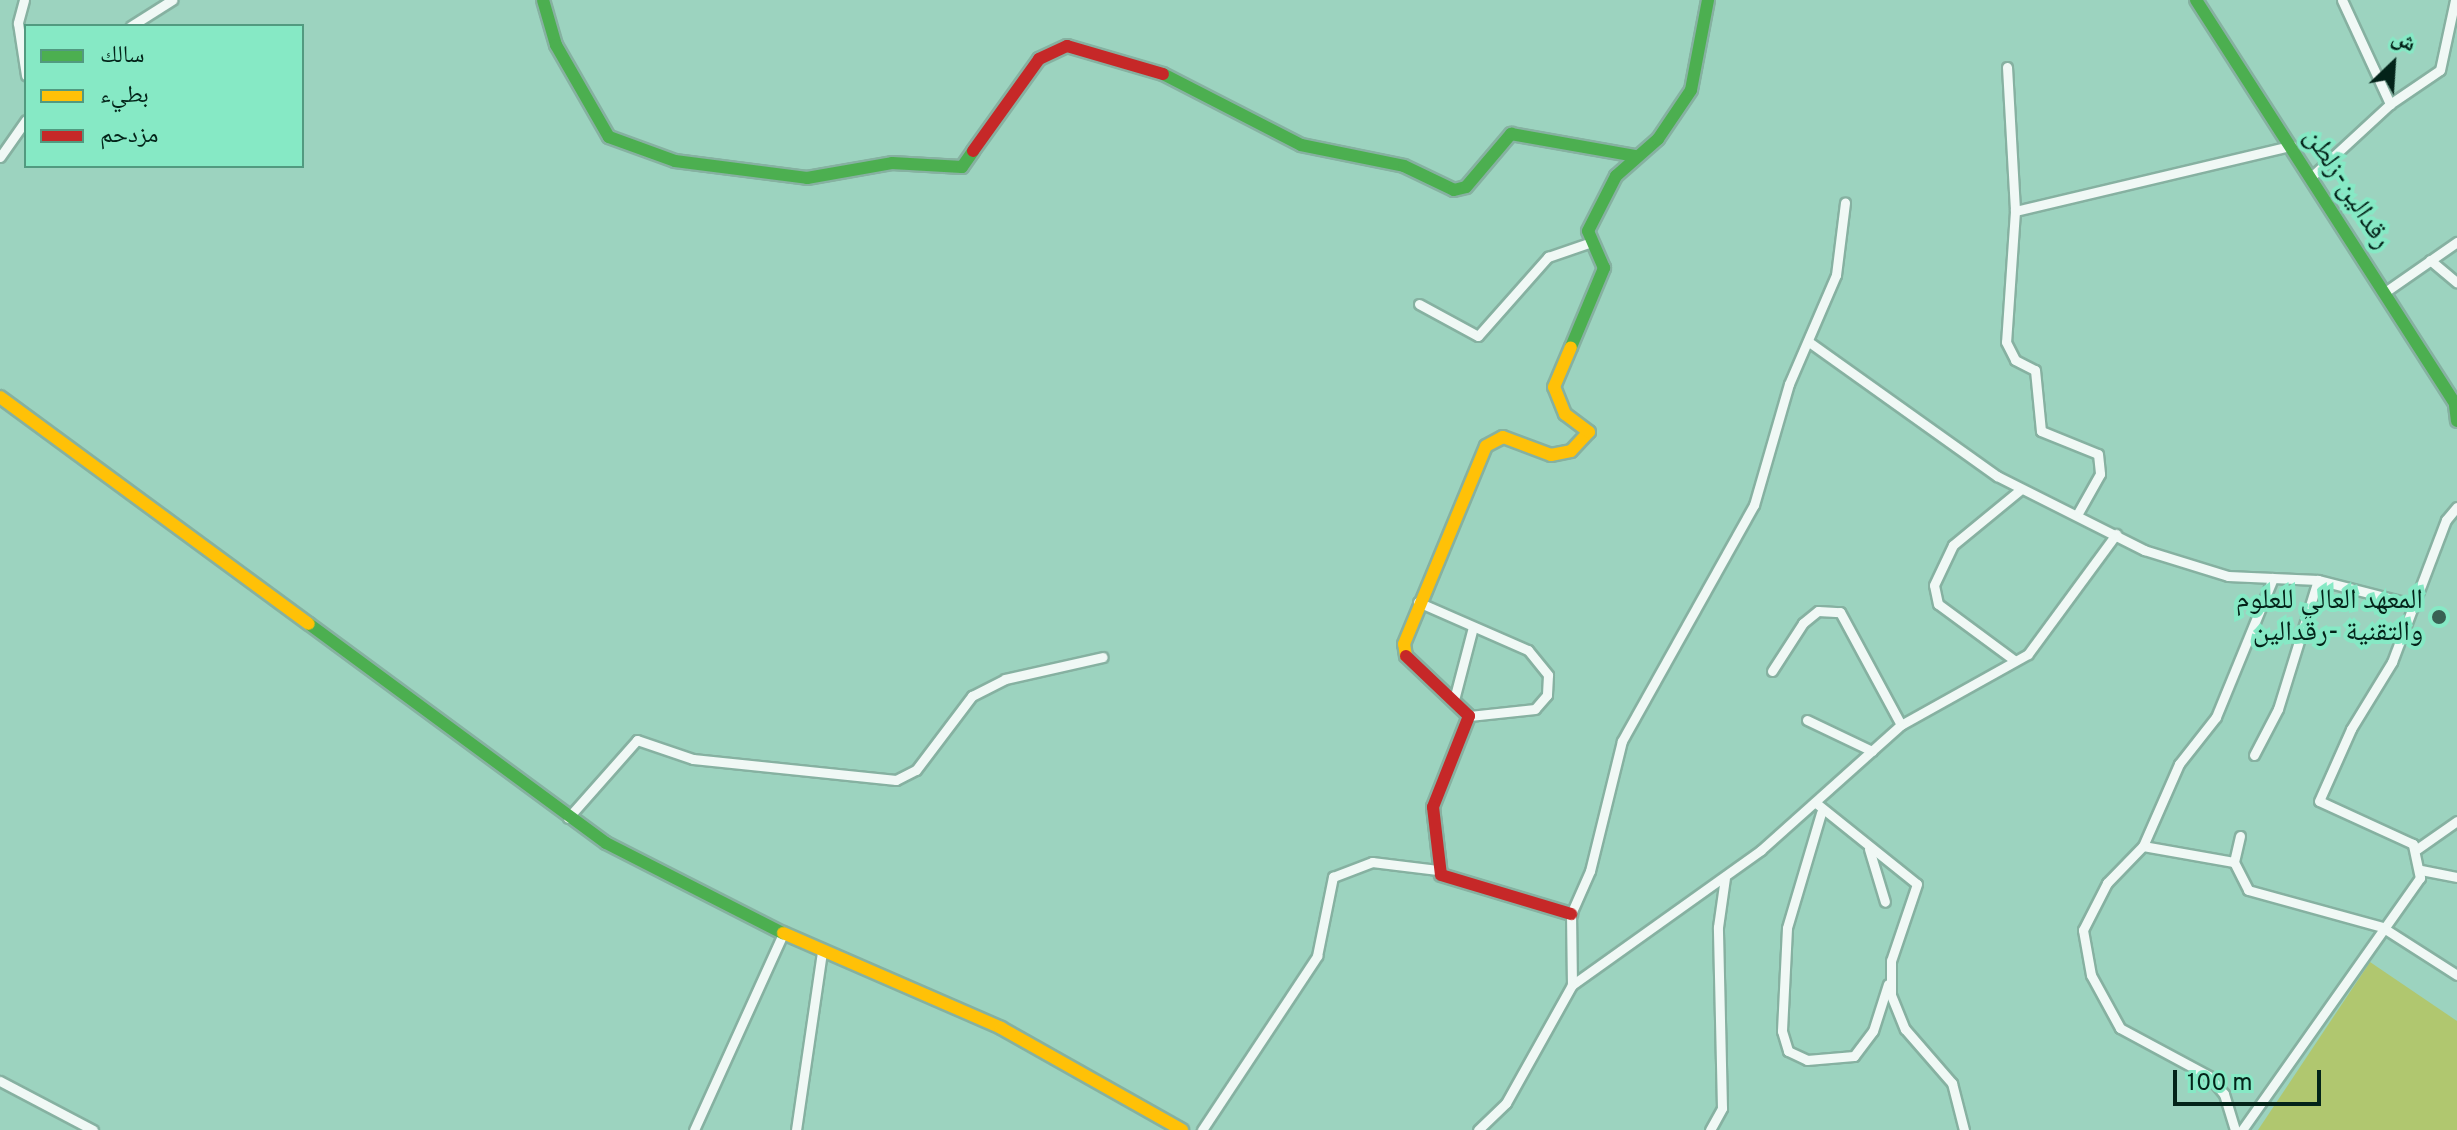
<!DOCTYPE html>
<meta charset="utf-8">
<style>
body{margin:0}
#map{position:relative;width:2457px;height:1130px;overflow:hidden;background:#9cd3bf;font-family:Overpass,"Noto Naskh Arabic",sans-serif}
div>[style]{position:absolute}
.green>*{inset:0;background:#b0c76f}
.roads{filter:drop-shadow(2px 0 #86b1a1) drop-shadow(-2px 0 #86b1a1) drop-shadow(0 2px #86b1a1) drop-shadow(0 -2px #86b1a1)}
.street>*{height:9px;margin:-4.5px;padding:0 4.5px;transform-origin:4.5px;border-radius:4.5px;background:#f0f8f5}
.fast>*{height:12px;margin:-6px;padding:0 6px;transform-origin:6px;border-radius:6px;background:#4caf50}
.slow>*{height:12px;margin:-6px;padding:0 6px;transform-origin:6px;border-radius:6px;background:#ffc107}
.jam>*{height:12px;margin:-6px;padding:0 6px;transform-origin:6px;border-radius:6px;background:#c62828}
.dots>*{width:22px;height:22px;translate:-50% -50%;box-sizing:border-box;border:4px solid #86e9c5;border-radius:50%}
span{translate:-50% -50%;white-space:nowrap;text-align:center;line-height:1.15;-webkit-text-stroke:8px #86e9c5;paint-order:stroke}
.street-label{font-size:28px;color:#032319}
.poi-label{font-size:28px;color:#032319}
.right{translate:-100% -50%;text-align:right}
.legend{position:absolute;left:24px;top:24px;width:280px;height:144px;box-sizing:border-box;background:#86e9c5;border:2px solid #529a80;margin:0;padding:10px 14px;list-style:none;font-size:24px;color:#032319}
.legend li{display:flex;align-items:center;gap:16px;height:40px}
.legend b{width:40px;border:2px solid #529a80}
.north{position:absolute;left:2353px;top:24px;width:80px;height:80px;-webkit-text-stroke:6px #86e9c5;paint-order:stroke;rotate:25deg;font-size:22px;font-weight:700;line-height:32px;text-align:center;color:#032319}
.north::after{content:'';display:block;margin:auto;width:28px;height:36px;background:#032319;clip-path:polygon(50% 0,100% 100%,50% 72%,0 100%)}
.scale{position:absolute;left:2173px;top:1070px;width:148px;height:36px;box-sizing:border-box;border:4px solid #032319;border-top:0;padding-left:10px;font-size:24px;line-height:28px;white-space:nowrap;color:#032319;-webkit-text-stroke:6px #86e9c5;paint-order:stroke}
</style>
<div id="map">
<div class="green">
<div style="clip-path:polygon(2370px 962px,2457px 1021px,2457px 1130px,2258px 1130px)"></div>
</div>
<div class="roads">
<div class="street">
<div style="left:24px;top:0;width:24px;rotate:105deg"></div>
<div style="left:18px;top:23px;width:53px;rotate:81.3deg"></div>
<div style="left:2342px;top:0;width:115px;rotate:65.2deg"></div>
<div style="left:131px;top:26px;width:49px;rotate:-32.4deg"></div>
<div style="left:2007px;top:67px;width:144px;rotate:86.8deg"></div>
<div style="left:2015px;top:211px;width:131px;rotate:93.9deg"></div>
<div style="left:2006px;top:342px;width:20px;rotate:63deg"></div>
<div style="left:2015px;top:360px;width:22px;rotate:27deg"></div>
<div style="left:2035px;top:370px;width:61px;rotate:84.4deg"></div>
<div style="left:2041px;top:431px;width:61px;rotate:22deg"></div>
<div style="left:2098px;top:454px;width:20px;rotate:84deg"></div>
<div style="left:2100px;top:474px;width:45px;rotate:119.4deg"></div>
<div style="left:0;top:157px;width:45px;rotate:-54.9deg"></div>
<div style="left:2311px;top:177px;width:108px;rotate:-42.7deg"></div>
<div style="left:2390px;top:104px;width:60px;rotate:-34.2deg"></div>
<div style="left:2440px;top:70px;width:72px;rotate:-77.9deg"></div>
<div style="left:2015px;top:211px;width:284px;rotate:-13.3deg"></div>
<div style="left:2430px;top:260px;width:35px;rotate:40deg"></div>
<div style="left:2385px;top:292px;width:88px;rotate:-34.8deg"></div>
<div style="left:1419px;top:304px;width:67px;rotate:28.5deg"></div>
<div style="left:1478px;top:336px;width:106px;rotate:-48.5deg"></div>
<div style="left:1548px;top:257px;width:43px;rotate:-18.9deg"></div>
<div style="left:1809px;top:342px;width:231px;rotate:35.5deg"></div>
<div style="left:1997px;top:476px;width:165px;rotate:26.7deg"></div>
<div style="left:2144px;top:550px;width:88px;rotate:17.2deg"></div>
<div style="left:2228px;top:576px;width:90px;rotate:2.5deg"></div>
<div style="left:2318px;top:580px;width:101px;rotate:14.3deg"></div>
<div style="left:1418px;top:602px;width:120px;rotate:23.6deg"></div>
<div style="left:1528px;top:650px;width:32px;rotate:51deg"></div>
<div style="left:1548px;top:675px;width:20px;rotate:93deg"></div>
<div style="left:1547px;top:695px;width:18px;rotate:131deg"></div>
<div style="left:1535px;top:709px;width:66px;rotate:173.9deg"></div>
<div style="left:2014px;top:660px;width:94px;rotate:-143.6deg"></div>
<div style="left:1938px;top:604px;width:19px;rotate:-102deg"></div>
<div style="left:1934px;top:585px;width:44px;rotate:-64.6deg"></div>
<div style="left:1953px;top:545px;width:87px;rotate:-39.4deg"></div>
<div style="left:1772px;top:671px;width:57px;rotate:-57.1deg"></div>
<div style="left:1803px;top:623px;width:19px;rotate:-39deg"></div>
<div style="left:1818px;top:611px;width:22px;rotate:3deg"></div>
<div style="left:1840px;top:612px;width:128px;rotate:61.6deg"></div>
<div style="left:1455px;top:696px;width:71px;rotate:-75.4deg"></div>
<div style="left:1807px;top:720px;width:72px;rotate:25.5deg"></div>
<div style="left:2254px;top:755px;width:52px;rotate:-62.4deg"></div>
<div style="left:2278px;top:709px;width:135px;rotate:-72.8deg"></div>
<div style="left:1816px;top:803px;width:129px;rotate:38.7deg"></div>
<div style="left:1917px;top:884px;width:81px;rotate:108.7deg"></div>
<div style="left:1891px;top:961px;width:34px;rotate:90deg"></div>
<div style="left:1891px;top:995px;width:37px;rotate:68deg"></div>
<div style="left:1905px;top:1029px;width:72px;rotate:49deg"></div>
<div style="left:1952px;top:1083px;width:49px;rotate:75.7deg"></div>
<div style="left:1821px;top:813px;width:120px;rotate:106.5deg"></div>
<div style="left:1787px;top:928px;width:103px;rotate:92.8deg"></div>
<div style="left:1782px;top:1031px;width:21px;rotate:73deg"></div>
<div style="left:1788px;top:1051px;width:21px;rotate:25deg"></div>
<div style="left:1807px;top:1060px;width:47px;rotate:-4.9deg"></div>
<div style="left:1854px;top:1056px;width:31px;rotate:-53deg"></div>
<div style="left:1873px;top:1031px;width:49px;rotate:-72.3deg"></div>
<div style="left:568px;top:818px;width:104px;rotate:-48.5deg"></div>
<div style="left:637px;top:740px;width:59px;rotate:18.7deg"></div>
<div style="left:693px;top:759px;width:204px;rotate:5.9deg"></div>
<div style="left:896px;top:780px;width:22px;rotate:-27deg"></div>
<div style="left:916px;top:770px;width:93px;rotate:-52.9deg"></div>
<div style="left:972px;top:696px;width:37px;rotate:-27deg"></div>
<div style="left:1005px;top:679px;width:100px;rotate:-12.7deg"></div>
<div style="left:2240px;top:836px;width:27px;rotate:103deg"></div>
<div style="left:2234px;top:862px;width:31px;rotate:63deg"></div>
<div style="left:2248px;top:890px;width:139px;rotate:15.4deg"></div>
<div style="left:2382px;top:927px;width:89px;rotate:32.6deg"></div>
<div style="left:2143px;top:846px;width:92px;rotate:10deg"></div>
<div style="left:1869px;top:849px;width:55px;rotate:73.2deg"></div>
<div style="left:2417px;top:849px;width:49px;rotate:-35deg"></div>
<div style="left:2421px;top:870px;width:37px;rotate:11deg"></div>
<div style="left:1572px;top:985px;width:71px;rotate:-90.8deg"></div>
<div style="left:1571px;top:914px;width:47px;rotate:-66.2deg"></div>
<div style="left:1590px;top:871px;width:134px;rotate:-76.2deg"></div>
<div style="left:1622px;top:741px;width:270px;rotate:-60.8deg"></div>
<div style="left:1754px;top:505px;width:126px;rotate:-73.9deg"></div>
<div style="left:1789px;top:384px;width:119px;rotate:-66.7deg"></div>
<div style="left:1836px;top:275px;width:73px;rotate:-82.9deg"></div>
<div style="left:0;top:1081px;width:105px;rotate:27.8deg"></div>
<div style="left:694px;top:1130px;width:215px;rotate:-65.6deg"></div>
<div style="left:796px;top:1130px;width:180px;rotate:-81.7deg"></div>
<div style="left:1202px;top:1130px;width:209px;rotate:-56.5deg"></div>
<div style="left:1317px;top:956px;width:81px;rotate:-78.6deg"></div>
<div style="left:1333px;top:877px;width:42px;rotate:-21deg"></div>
<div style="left:1372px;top:862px;width:66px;rotate:6.9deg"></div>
<div style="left:1478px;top:1130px;width:39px;rotate:-44deg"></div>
<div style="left:1506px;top:1103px;width:135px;rotate:-60.8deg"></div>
<div style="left:1572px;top:985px;width:232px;rotate:-35.5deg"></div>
<div style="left:1761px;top:850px;width:188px;rotate:-41.8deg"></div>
<div style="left:1901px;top:725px;width:145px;rotate:-29.2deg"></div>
<div style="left:2028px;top:654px;width:149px;rotate:-53.7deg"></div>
<div style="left:1710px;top:1130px;width:25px;rotate:-61deg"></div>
<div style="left:1722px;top:1108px;width:181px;rotate:-91.3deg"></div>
<div style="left:1718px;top:927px;width:49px;rotate:-81.9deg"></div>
<div style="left:2235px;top:1130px;width:38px;rotate:-107deg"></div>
<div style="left:2224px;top:1094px;width:23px;rotate:-130deg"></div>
<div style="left:2209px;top:1076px;width:101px;rotate:-151.7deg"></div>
<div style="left:2120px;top:1028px;width:60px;rotate:-118.7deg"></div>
<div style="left:2091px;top:975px;width:46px;rotate:-100.1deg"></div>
<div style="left:2083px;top:930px;width:53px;rotate:-62.9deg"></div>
<div style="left:2107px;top:883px;width:52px;rotate:-45.8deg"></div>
<div style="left:2143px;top:846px;width:90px;rotate:-66.3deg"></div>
<div style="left:2179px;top:764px;width:60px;rotate:-51.8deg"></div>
<div style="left:2216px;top:717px;width:150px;rotate:-67.7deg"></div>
<div style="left:2242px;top:1130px;width:309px;rotate:-54.8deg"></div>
<div style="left:2420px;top:878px;width:35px;rotate:-102deg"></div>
<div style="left:2413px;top:844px;width:103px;rotate:-155.4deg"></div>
<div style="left:2319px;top:801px;width:79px;rotate:-66deg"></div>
<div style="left:2351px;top:729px;width:79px;rotate:-58.5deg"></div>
<div style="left:2392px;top:662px;width:152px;rotate:-69.2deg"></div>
<div style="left:2446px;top:520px;width:17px;rotate:-50deg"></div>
</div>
<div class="fast">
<div style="left:543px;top:0;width:47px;rotate:73.9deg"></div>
<div style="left:556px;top:45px;width:106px;rotate:60.1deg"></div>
<div style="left:609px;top:137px;width:70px;rotate:20deg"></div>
<div style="left:675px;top:161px;width:133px;rotate:7.3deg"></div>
<div style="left:807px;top:178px;width:86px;rotate:-10deg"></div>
<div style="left:892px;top:163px;width:70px;rotate:3.3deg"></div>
<div style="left:962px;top:167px;width:19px;rotate:-55deg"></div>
<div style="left:2196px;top:0;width:483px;rotate:57.3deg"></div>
<div style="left:1163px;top:74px;width:155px;rotate:27.2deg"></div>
<div style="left:1301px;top:145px;width:105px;rotate:11.5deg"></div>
<div style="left:1404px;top:166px;width:55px;rotate:25.6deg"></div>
<div style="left:1454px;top:190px;width:12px;rotate:-14deg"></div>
<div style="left:1466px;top:187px;width:70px;rotate:-49.7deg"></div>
<div style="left:1511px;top:134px;width:127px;rotate:10deg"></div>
<div style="left:1571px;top:347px;width:86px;rotate:-67.3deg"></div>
<div style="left:1604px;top:268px;width:40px;rotate:-113.4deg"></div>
<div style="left:1588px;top:231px;width:62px;rotate:-63deg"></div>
<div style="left:1616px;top:176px;width:56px;rotate:-41.4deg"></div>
<div style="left:1658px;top:139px;width:59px;rotate:-56deg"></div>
<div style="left:1691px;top:90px;width:92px;rotate:-79.3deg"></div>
<div style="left:2455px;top:405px;width:16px;rotate:83deg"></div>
<div style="left:309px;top:624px;width:369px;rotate:36.4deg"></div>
<div style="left:606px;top:843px;width:199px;rotate:27deg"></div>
</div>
<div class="slow">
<div style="left:0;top:397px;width:383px;rotate:36.3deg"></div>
<div style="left:1406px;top:656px;width:12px;rotate:-99deg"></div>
<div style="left:1404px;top:644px;width:214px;rotate:-67.5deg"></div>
<div style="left:1486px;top:446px;width:19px;rotate:-28deg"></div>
<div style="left:1503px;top:437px;width:51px;rotate:20.6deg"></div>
<div style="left:1551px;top:455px;width:20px;rotate:-11deg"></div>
<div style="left:1571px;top:451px;width:26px;rotate:-47deg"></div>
<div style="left:1589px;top:432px;width:30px;rotate:-143deg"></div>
<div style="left:1565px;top:414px;width:29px;rotate:-112deg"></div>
<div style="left:1554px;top:387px;width:43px;rotate:-67deg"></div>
<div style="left:783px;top:933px;width:238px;rotate:23.5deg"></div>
<div style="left:1001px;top:1028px;width:208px;rotate:29.4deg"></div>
</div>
<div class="jam">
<div style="left:973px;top:151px;width:113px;rotate:-54.3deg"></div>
<div style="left:1039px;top:59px;width:31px;rotate:-25deg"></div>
<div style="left:1067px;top:46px;width:100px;rotate:16.3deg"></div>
<div style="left:1406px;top:656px;width:87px;rotate:43.6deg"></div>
<div style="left:1469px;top:716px;width:98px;rotate:111.6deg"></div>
<div style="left:1433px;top:807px;width:68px;rotate:83.3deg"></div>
<div style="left:1441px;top:875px;width:136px;rotate:16.7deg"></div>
</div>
</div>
<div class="dots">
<div style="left:2439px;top:617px;background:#396153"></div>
</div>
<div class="street-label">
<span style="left:2347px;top:189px;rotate:57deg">رقدالين-زلطن</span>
</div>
<div class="poi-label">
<span class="right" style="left:2423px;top:617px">المعهد العالي للعلوم<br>والتقنية -رقدالين</span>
</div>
<ul class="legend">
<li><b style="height:10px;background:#4caf50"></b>سالك</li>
<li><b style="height:10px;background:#ffc107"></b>بطيء</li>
<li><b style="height:10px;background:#c62828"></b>مزدحم</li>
</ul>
<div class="north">ش</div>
<div class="scale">100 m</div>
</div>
